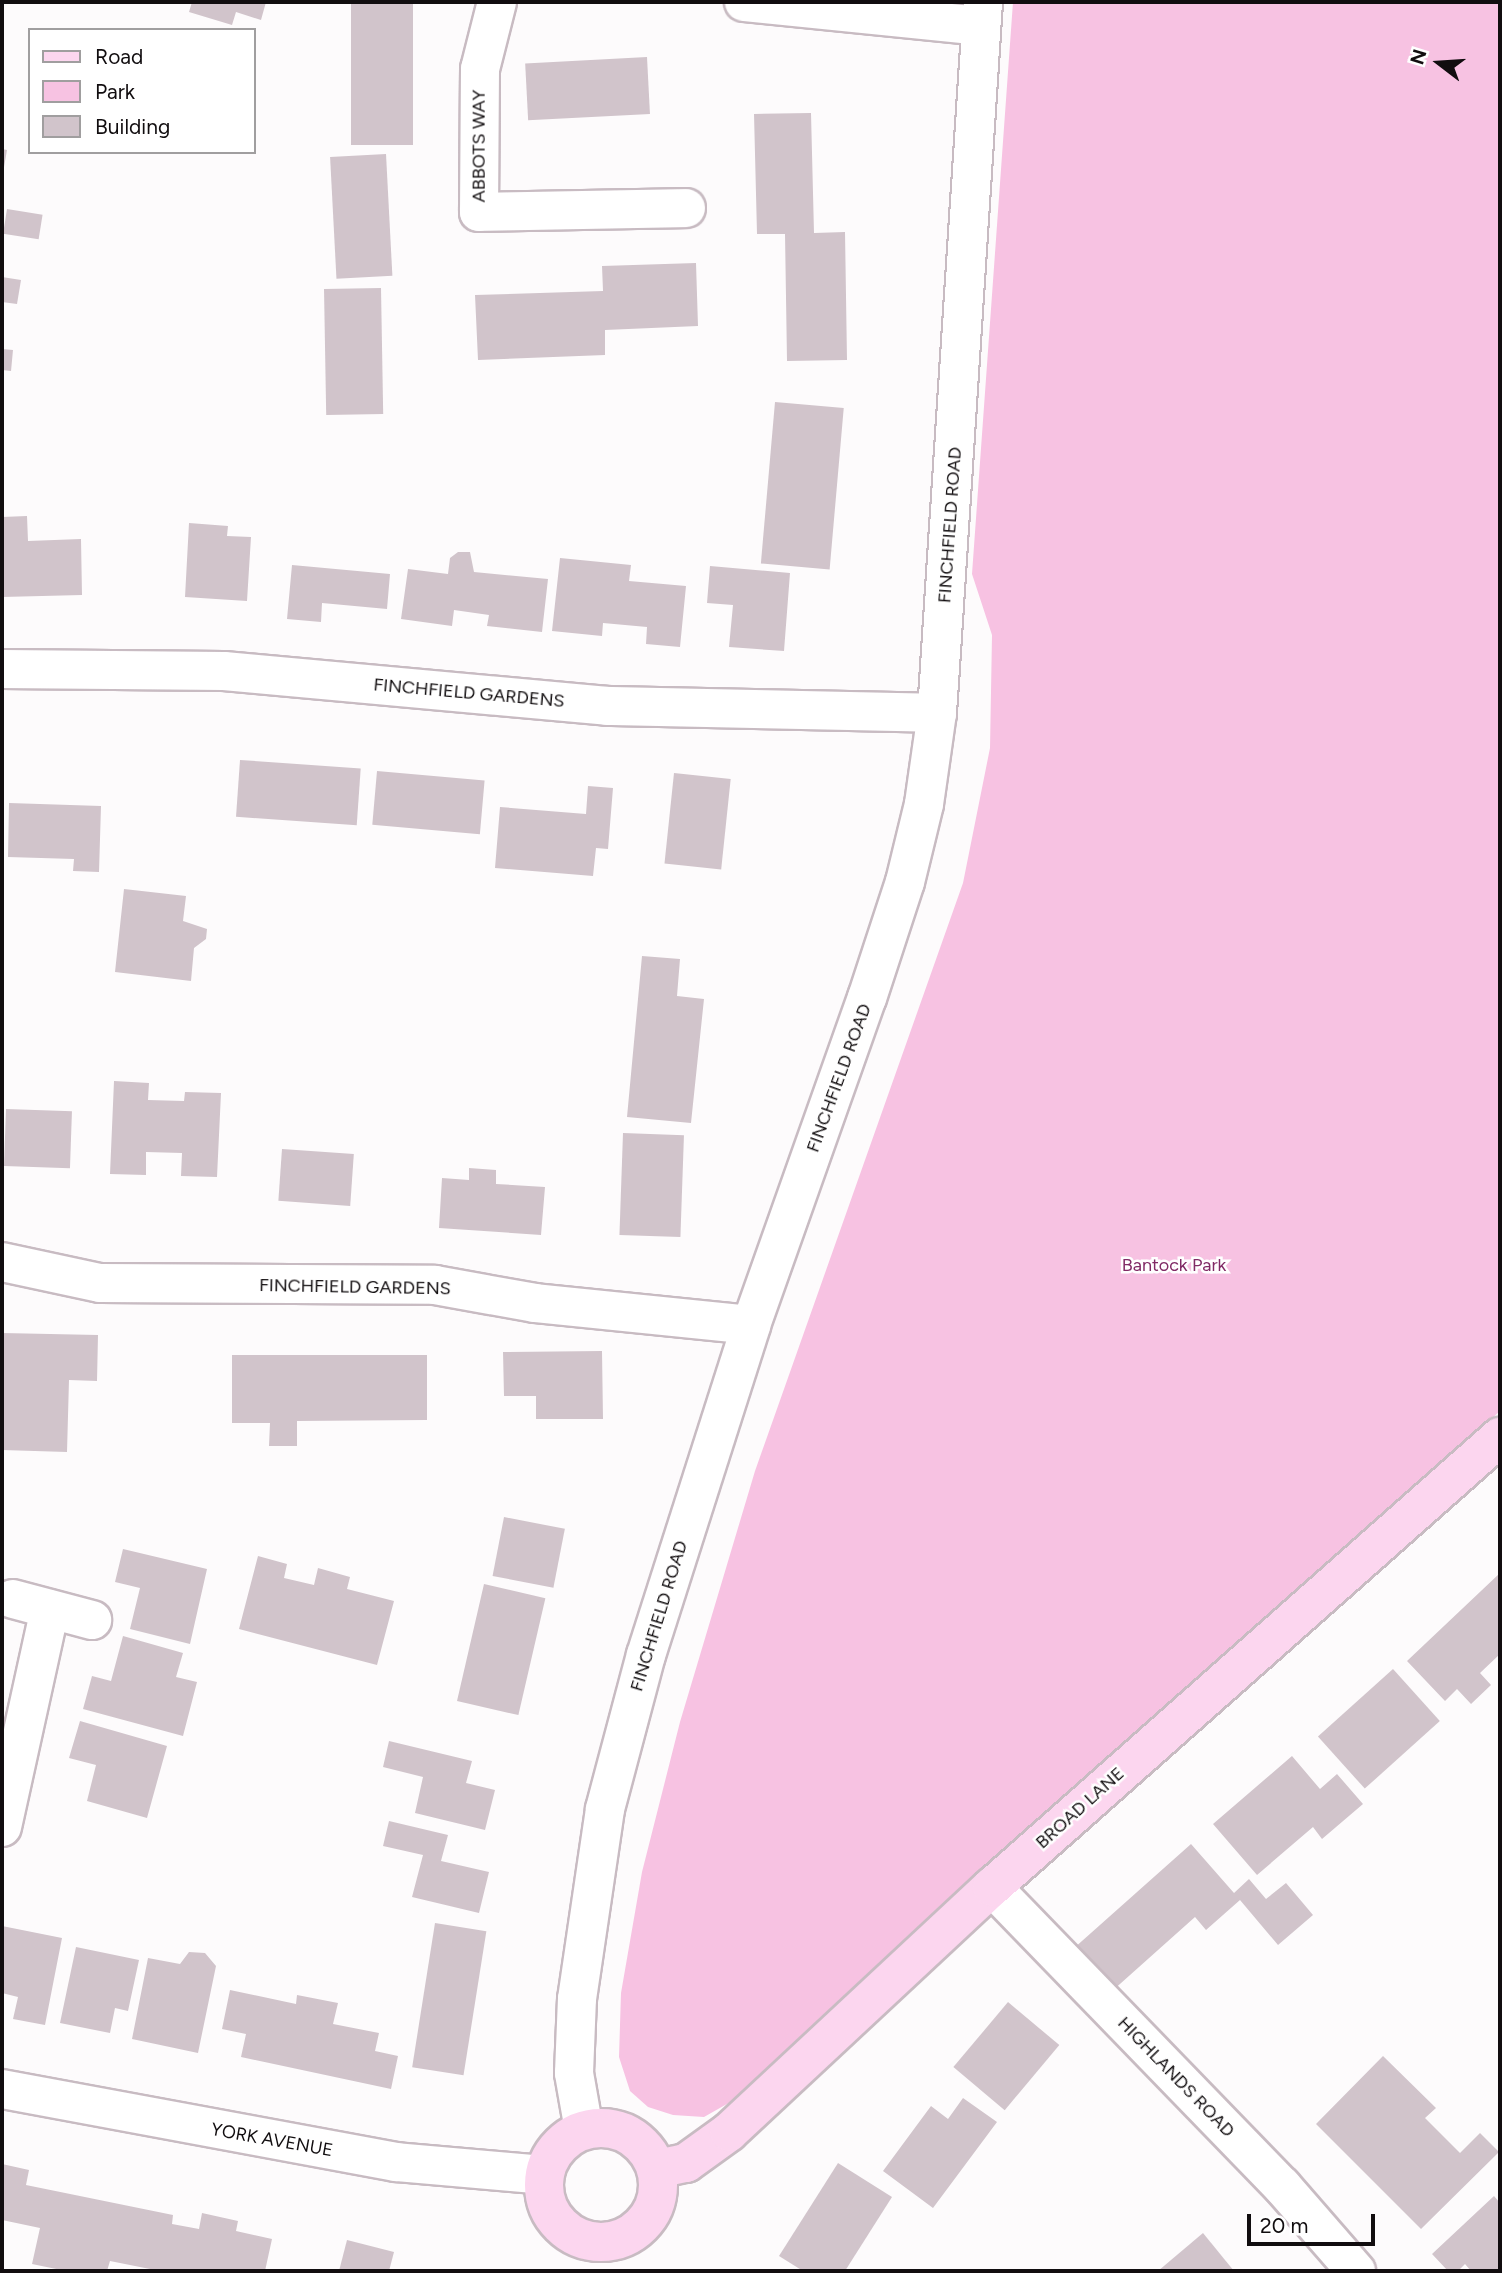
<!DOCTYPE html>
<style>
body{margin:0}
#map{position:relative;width:1502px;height:2273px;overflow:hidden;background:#fdfbfc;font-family:Figtree,sans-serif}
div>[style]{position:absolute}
.green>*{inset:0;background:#f7c2e2}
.building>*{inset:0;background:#d1c4cb;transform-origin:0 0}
.roads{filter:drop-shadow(2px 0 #c8bbc2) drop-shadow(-2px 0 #c8bbc2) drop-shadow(0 2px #c8bbc2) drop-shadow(0 -2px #c8bbc2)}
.minor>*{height:38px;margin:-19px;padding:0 19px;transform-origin:19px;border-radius:19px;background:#fff}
.tertiary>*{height:38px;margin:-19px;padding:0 19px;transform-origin:19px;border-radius:19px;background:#fff}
.secondary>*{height:38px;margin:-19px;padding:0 19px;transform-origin:19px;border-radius:19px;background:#fcd6ef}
.secondary>.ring{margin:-19px;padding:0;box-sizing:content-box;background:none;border:38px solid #fcd6ef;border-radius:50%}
span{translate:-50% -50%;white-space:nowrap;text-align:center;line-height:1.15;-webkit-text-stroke:5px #fff;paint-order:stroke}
.street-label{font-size:18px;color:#110d0f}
.park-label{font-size:18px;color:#812b66}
.frame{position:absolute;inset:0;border:4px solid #110d0f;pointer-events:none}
.legend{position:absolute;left:28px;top:28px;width:228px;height:126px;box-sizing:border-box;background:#fff;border:2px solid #a09e9f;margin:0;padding:9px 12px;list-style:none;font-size:21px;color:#110d0f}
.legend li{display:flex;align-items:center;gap:14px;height:35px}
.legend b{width:35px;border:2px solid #a09e9f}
.north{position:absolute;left:1404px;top:28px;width:70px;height:70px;-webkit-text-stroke:5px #fff;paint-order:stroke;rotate:287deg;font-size:19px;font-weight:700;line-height:28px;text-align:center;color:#110d0f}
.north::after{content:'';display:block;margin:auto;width:24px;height:32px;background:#110d0f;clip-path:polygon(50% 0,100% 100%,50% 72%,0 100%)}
.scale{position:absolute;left:1247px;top:2214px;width:128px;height:32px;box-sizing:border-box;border:4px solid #110d0f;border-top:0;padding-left:9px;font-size:21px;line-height:24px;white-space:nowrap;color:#110d0f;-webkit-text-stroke:5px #fff;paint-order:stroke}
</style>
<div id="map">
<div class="green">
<div style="clip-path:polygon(1013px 2px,1500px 2px,1500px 1411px,734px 2100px,704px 2117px,673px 2115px,648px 2107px,630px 2091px,619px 2057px,621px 1993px,642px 1872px,680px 1722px,755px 1471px,963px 883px,990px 748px,992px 635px,972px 574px)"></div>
</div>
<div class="building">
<div style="clip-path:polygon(192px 2px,266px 2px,261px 20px,236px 12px,232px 25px,189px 12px)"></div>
<div style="left:351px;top:2px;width:62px;height:143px"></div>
<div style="left:647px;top:57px;width:57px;height:122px;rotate:87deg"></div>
<div style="clip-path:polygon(811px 113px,814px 233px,845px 232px,847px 360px,787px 361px,785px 234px,757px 234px,754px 114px)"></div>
<div style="clip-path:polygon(2px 149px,7px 150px,3px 173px,2px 173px)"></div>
<div style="left:386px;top:154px;width:122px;height:56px;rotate:87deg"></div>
<div style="left:7px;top:209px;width:36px;height:25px;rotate:9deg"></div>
<div style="clip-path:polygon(696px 263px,698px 326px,605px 330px,605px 355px,478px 360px,475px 295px,603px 291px,602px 266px)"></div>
<div style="clip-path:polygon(2px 277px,21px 280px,17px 304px,2px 302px)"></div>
<div style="left:381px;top:288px;width:126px;height:57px;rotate:89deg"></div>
<div style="clip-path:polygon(2px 349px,13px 350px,11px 371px,2px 370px)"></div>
<div style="left:775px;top:402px;width:69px;height:162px;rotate:5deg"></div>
<div style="clip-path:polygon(27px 516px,28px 541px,81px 539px,82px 595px,2px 597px,2px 517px)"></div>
<div style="clip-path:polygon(189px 523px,228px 526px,227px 536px,251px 537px,247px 601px,185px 597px)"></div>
<div style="clip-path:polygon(458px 552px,470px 552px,474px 572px,548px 579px,542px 632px,487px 626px,489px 615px,454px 610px,452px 626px,401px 619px,408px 569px,448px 574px,450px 558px)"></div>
<div style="clip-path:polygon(560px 558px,631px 565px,629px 581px,686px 586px,680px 647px,646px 644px,647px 627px,603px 623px,602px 636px,552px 631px)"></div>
<div style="clip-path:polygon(292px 565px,390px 574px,387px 609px,322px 603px,321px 622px,287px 619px)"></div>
<div style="clip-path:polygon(710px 566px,790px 573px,784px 651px,729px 647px,733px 605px,707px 603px)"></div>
<div style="left:240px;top:760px;width:121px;height:57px;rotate:4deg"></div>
<div style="left:377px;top:771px;width:108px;height:54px;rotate:5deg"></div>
<div style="left:674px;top:773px;width:57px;height:91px;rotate:6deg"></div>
<div style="clip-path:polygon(588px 786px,613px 788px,608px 849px,596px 848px,593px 876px,495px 868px,500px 807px,586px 814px)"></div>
<div style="clip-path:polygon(9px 803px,101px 806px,99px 872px,73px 871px,74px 859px,8px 857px)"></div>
<div style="clip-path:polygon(124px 889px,186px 896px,183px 921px,207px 929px,206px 939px,194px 948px,191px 981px,115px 972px)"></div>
<div style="clip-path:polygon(642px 956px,680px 959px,677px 996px,704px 999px,691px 1123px,627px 1117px)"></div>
<div style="clip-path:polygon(114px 1081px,149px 1083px,148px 1100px,184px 1101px,185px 1092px,221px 1093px,217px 1177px,181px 1176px,182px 1153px,146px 1152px,146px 1175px,110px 1174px)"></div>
<div style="left:6px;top:1109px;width:66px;height:57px;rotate:2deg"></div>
<div style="left:623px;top:1133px;width:61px;height:102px;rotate:2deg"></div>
<div style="left:282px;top:1149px;width:72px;height:52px;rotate:4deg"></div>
<div style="clip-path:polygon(469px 1168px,496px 1170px,496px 1184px,545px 1187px,541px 1235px,439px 1228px,442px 1178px,469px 1180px)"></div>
<div style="clip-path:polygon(2px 1333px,98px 1335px,97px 1381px,69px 1380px,67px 1452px,2px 1450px)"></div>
<div style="clip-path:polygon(602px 1351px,603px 1419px,536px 1419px,536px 1396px,504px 1396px,503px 1352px)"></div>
<div style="clip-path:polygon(232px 1355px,427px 1355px,427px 1420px,297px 1421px,297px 1446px,269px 1446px,270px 1423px,232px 1423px)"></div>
<div style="left:504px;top:1517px;width:62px;height:60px;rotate:11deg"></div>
<div style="clip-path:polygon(123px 1549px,207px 1569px,190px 1644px,130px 1629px,140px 1588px,115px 1582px)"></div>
<div style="clip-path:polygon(258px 1556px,287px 1564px,284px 1578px,314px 1585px,318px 1568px,350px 1577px,347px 1589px,394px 1601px,377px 1665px,239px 1629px)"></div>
<div style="clip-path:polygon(1500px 1573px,1500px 1654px,1480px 1673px,1491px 1685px,1471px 1704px,1457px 1689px,1445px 1701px,1407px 1661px)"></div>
<div style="left:484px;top:1584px;width:63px;height:120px;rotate:13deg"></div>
<div style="clip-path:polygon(123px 1636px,183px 1653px,176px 1677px,197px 1682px,183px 1736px,83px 1709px,92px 1676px,111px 1681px)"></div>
<div style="left:1393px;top:1669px;width:70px;height:101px;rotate:48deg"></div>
<div style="clip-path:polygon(80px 1721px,167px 1746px,147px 1818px,87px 1801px,96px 1765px,69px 1758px)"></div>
<div style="clip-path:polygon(389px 1741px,472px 1761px,466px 1783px,495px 1790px,485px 1830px,415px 1813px,423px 1777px,383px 1767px)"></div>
<div style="clip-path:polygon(1292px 1756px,1320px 1789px,1337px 1774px,1363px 1804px,1322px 1839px,1313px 1827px,1257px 1875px,1213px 1824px)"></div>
<div style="clip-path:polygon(389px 1821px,448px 1835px,441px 1861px,489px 1872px,479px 1913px,412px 1897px,423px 1855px,383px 1846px)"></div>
<div style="clip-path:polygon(1191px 1844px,1234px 1893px,1249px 1879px,1266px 1899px,1286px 1883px,1313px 1915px,1278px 1945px,1240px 1900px,1206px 1930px,1195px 1917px,1111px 1992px,1073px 1949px)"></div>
<div style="left:435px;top:1923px;width:52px;height:146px;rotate:9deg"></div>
<div style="clip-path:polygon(2px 1926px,62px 1938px,45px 2025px,13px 2019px,18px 1997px,2px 1993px)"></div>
<div style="clip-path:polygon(76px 1947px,139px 1960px,128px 2011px,115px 2008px,110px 2033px,60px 2023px)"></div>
<div style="clip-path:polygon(189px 1952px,205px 1953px,216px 1966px,198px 2053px,132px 2039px,148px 1958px,180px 1964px)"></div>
<div style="clip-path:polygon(230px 1990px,296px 2004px,297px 1995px,338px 2003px,333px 2024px,379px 2033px,375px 2051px,398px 2056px,391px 2089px,241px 2057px,246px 2034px,222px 2029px)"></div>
<div style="left:1008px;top:2002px;width:67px;height:85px;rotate:40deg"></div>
<div style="clip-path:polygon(1383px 2056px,1436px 2108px,1425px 2118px,1460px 2153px,1480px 2133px,1499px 2152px,1421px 2229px,1316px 2124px)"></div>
<div style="clip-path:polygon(963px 2098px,997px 2122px,933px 2208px,883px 2171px,931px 2106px,948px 2119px)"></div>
<div style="clip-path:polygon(838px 2163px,892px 2197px,845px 2271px,803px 2271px,779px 2256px)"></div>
<div style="clip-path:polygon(2px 2164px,29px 2170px,26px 2185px,173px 2215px,172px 2224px,199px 2229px,202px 2213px,238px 2221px,236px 2231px,272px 2239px,265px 2271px,160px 2271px,110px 2261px,107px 2271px,66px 2271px,32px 2264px,40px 2228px,2px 2220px)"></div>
<div style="clip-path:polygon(1494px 2196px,1500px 2203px,1500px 2267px,1496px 2271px,1471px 2271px,1465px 2264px,1458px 2271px,1448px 2271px,1432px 2254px)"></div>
<div style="clip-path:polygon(1203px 2233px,1234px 2271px,1158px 2271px)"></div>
<div style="clip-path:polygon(347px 2240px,394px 2252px,389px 2271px,339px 2271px)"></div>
</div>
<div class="roads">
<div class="minor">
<div style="left:497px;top:2px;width:69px;rotate:104.2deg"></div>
<div style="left:480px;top:69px;width:143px;rotate:90.4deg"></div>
<div style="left:479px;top:212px;width:207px;rotate:-1.1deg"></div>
<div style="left:744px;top:2px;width:238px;rotate:5.8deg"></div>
<div style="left:2px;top:669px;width:222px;rotate:0.5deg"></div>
<div style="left:224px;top:671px;width:385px;rotate:5.2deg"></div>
<div style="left:607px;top:706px;width:330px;rotate:1.2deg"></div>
<div style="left:2px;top:1262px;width:100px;rotate:12.1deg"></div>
<div style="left:100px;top:1283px;width:335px;rotate:0.3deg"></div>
<div style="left:435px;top:1285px;width:102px;rotate:10.2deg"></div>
<div style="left:535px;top:1303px;width:217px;rotate:5.8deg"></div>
<div style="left:13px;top:1599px;width:82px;rotate:14.9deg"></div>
<div style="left:2px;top:1827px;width:223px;rotate:-77.6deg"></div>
<div style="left:992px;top:1887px;width:417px;rotate:45.9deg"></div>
<div style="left:1282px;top:2186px;width:113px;rotate:49deg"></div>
<div style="left:2px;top:2089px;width:401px;rotate:10.5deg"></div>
<div style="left:396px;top:2162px;width:149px;rotate:5deg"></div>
</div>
<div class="tertiary">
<div style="left:584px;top:2130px;width:58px;rotate:-100deg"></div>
<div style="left:574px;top:2073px;width:74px;rotate:-87.7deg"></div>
<div style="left:577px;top:1999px;width:192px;rotate:-81.6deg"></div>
<div style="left:605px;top:1809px;width:159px;rotate:-75.1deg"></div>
<div style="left:646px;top:1655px;width:346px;rotate:-72.3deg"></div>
<div style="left:751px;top:1325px;width:347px;rotate:-70.5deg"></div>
<div style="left:867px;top:998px;width:122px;rotate:-71.9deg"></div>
<div style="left:905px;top:882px;width:80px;rotate:-76.3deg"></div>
<div style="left:924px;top:804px;width:92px;rotate:-81.9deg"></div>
<div style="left:937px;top:713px;width:712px;rotate:-86.3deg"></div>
</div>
<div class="secondary">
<div class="ring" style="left:544px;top:2128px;width:76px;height:76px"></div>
<div style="left:657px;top:2169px;width:30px;rotate:-12deg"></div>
<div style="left:686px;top:2163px;width:53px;rotate:-35.8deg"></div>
<div style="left:729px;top:2132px;width:359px;rotate:-43deg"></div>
<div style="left:992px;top:1887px;width:679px;rotate:-41.54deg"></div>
</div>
</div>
<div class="street-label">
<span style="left:479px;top:146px;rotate:-90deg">ABBOTS WAY</span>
<span style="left:950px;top:525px;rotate:-86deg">FINCHFIELD ROAD</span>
<span style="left:469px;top:693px;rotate:5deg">FINCHFIELD GARDENS</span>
<span style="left:839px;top:1078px;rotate:-70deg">FINCHFIELD ROAD</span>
<span style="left:355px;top:1287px;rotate:1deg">FINCHFIELD GARDENS</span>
<span style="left:659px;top:1616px;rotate:-73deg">FINCHFIELD ROAD</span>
<span style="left:1080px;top:1808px;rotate:-42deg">BROAD LANE</span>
<span style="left:1176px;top:2077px;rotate:46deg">HIGHLANDS ROAD</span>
<span style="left:272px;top:2140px;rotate:10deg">YORK AVENUE</span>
</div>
<div class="park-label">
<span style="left:1174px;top:1265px">Bantock Park</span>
</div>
<div class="frame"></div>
<ul class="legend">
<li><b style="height:9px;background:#fcd6ef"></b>Road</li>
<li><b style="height:19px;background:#f7c2e2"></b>Park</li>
<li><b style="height:19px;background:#d1c4cb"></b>Building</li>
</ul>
<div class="north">N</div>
<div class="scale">20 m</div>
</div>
